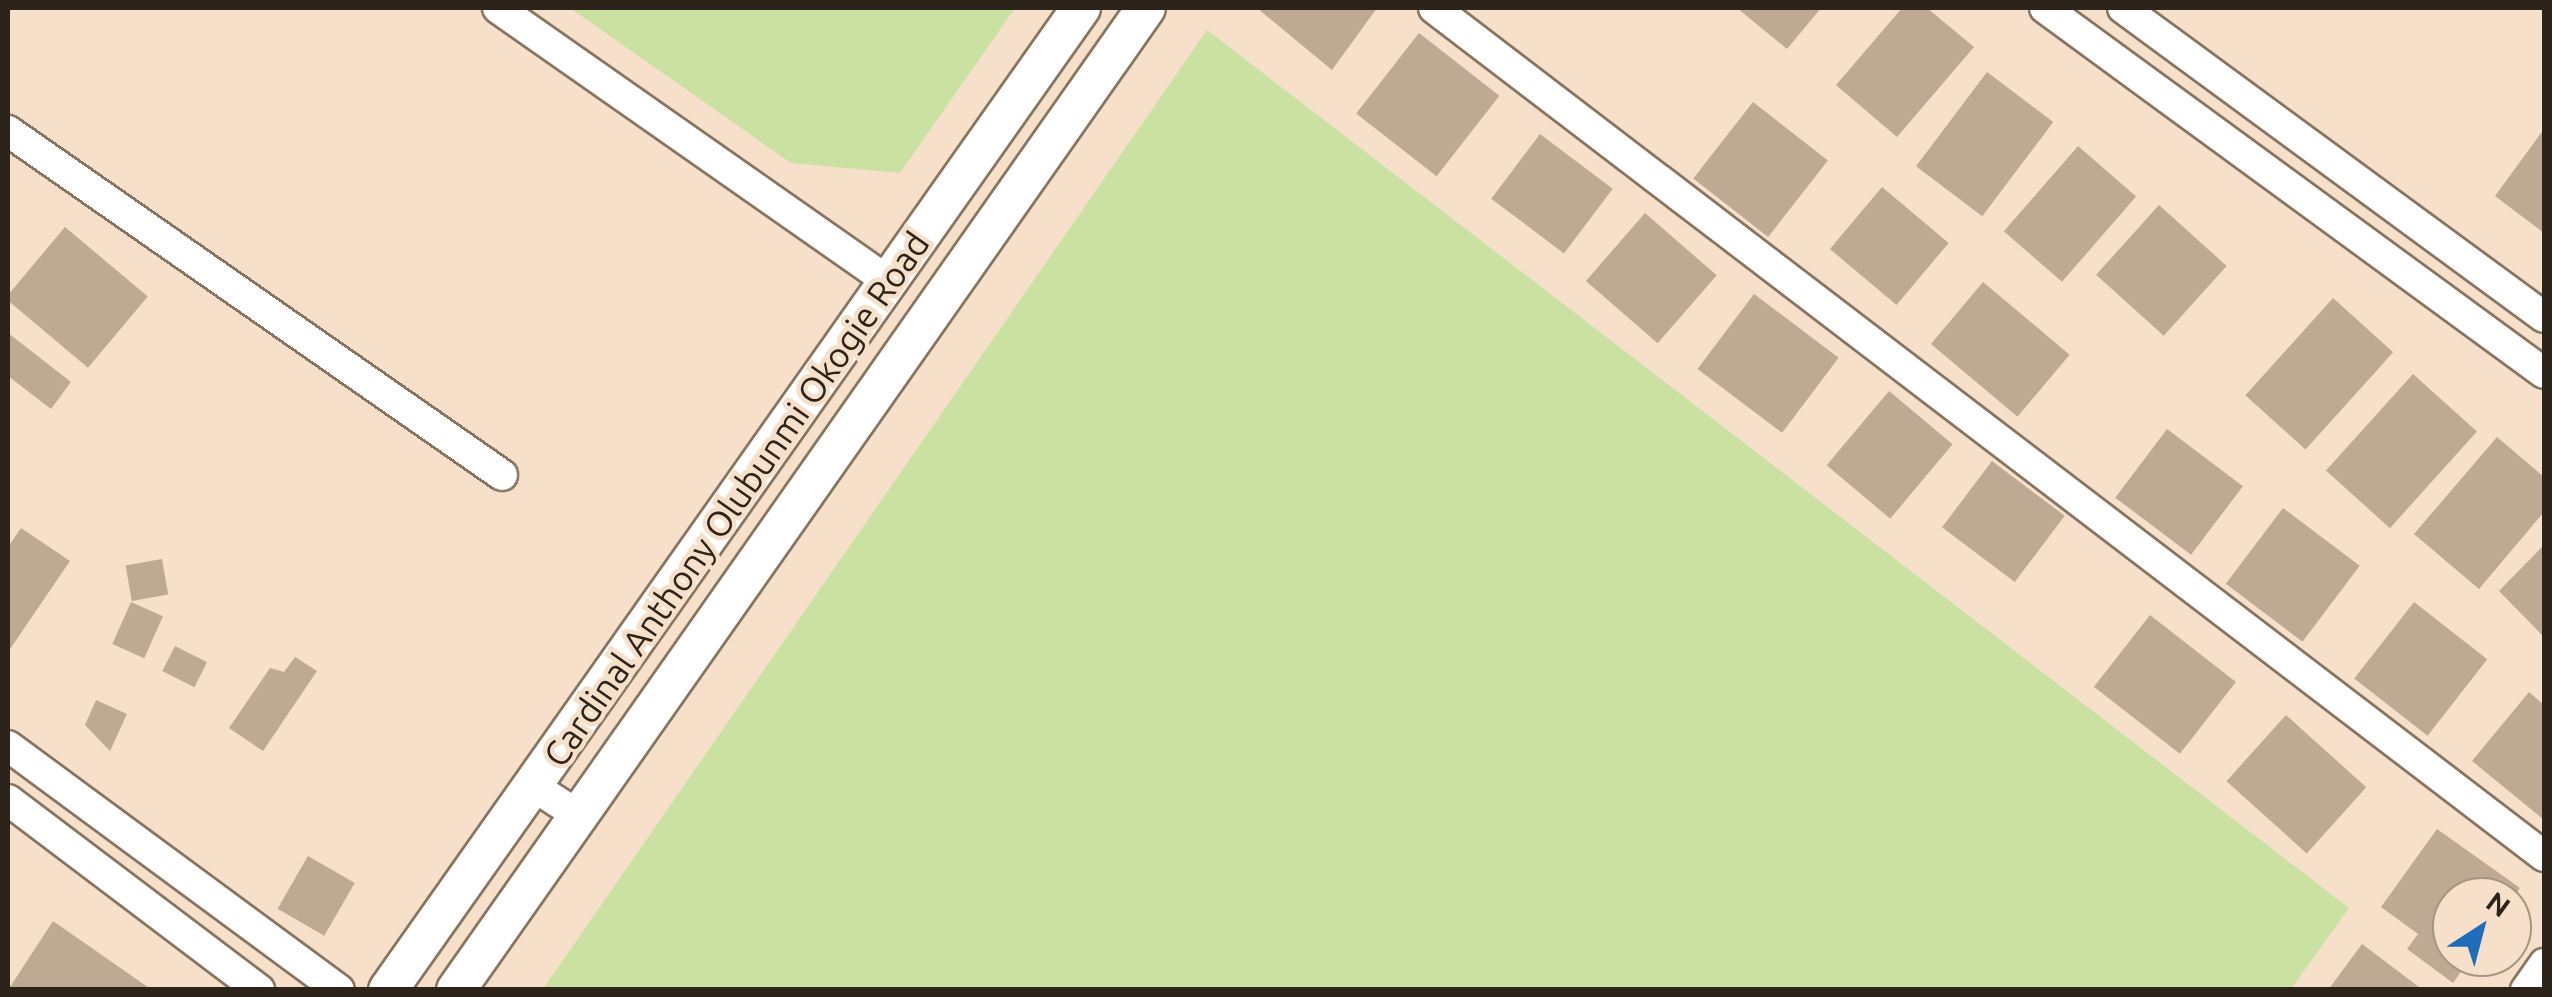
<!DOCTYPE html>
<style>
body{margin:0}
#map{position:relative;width:2552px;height:997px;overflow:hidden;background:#f6e0c9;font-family:Ubuntu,sans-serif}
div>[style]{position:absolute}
.green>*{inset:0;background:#cbe1a2}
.building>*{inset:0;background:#bea993;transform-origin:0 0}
.roads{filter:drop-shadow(2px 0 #887560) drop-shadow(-2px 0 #887560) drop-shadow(0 2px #887560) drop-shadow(0 -2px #887560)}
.minor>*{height:30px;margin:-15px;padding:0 15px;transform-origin:15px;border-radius:15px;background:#fff}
.tertiary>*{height:38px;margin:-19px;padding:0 19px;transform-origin:19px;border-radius:19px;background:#fff}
span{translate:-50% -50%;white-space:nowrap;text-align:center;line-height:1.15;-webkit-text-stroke:9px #f6e0c9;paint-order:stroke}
.street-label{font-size:35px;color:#2c241b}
.frame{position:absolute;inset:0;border:10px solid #2c241b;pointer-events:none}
.north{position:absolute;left:2432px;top:877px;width:100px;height:100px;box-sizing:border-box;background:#f6e0c9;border:2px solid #a59583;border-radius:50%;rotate:36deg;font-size:28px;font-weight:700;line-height:40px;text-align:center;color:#2c241b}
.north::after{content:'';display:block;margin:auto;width:35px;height:45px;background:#1f6cbb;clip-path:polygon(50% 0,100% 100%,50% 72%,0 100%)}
</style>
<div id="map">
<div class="green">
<div style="clip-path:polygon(570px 8px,1015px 8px,900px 173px,791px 163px)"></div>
<div style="clip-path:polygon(1207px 30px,2349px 908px,2291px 989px,543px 989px)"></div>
</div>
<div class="building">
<div style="clip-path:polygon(1257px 8px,1377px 8px,1332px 70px)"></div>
<div style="clip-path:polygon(1737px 8px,1821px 8px,1787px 49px)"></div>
<div style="clip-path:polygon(1902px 8px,1927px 8px,1974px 47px,1897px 137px,1836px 85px)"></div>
<div style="left:1419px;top:33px;width:102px;height:102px;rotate:38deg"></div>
<div style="left:1987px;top:72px;width:83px;height:118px;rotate:37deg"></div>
<div style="left:1753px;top:102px;width:95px;height:97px;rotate:38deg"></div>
<div style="clip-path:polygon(2544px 129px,2544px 233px,2495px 196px)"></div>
<div style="left:1540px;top:134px;width:91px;height:81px;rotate:37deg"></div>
<div style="left:2078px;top:146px;width:77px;height:113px;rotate:41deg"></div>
<div style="left:1882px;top:187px;width:87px;height:81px;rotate:40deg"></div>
<div style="left:2159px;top:205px;width:91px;height:94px;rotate:42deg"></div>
<div style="left:1645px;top:213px;width:95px;height:90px;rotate:41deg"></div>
<div style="left:65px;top:227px;width:108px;height:93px;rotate:40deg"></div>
<div style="left:1983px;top:282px;width:113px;height:81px;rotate:40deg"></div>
<div style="left:1754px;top:294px;width:106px;height:94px;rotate:37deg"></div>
<div style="left:2333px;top:298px;width:81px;height:131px;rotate:42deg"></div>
<div style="clip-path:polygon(8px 333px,71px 382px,51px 409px,8px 376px)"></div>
<div style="left:2413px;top:374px;width:86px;height:130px;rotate:42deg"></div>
<div style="left:1889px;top:391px;width:83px;height:97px;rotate:40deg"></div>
<div style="left:2167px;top:429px;width:95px;height:86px;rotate:37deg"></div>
<div style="clip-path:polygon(2497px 437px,2544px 477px,2544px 512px,2479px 589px,2414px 534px)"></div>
<div style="left:1992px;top:461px;width:91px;height:83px;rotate:37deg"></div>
<div style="left:2283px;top:508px;width:96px;height:95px;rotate:37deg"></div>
<div style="clip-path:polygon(21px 528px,70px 561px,8px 652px,8px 547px)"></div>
<div style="clip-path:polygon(2544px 545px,2544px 637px,2499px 591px)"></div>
<div style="left:162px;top:559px;width:36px;height:37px;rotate:80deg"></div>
<div style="left:131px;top:602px;width:35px;height:46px;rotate:24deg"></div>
<div style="left:2414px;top:602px;width:93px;height:97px;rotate:38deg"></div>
<div style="left:2150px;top:615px;width:109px;height:91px;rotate:38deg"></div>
<div style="left:175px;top:646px;width:36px;height:28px;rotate:27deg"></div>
<div style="clip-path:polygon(295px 657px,317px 671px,263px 751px,229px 728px,270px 668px,284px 672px)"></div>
<div style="clip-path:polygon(2529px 692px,2544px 705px,2544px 820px,2472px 761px)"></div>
<div style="clip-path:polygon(96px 700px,127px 714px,110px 751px,85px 725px)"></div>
<div style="left:2286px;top:715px;width:108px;height:89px;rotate:42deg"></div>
<div style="clip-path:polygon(2437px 829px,2520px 888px,2514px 897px,2452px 897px,2452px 957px,2471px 957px,2453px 983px,2407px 949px,2418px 934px,2381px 907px)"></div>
<div style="left:308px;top:856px;width:54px;height:61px;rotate:30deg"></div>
<div style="clip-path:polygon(53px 921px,152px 990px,8px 990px)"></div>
<div style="clip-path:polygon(2362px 944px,2423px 990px,2328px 990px)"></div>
</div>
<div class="roads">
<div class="minor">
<div style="left:498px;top:8px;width:477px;rotate:35deg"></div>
<div style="left:1434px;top:8px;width:1397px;rotate:37.38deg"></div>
<div style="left:2045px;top:8px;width:618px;rotate:36.18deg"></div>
<div style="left:2123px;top:8px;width:522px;rotate:36.28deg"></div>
<div style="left:8px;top:131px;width:602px;rotate:34.85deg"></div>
<div style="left:8px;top:746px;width:411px;rotate:36.4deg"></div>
<div style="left:533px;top:786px;width:54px;rotate:32.8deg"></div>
<div style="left:8px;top:800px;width:315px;rotate:37.1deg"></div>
<div style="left:2526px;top:990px;width:32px;rotate:-55deg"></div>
</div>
<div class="tertiary">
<div style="left:388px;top:990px;width:1202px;rotate:-54.79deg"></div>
<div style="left:456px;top:990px;width:1200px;rotate:-54.91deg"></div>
</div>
</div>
<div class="street-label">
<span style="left:736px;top:499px;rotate:-55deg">Cardinal Anthony Olubunmi Okogie Road</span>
</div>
<div class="frame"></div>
<div class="north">N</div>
</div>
